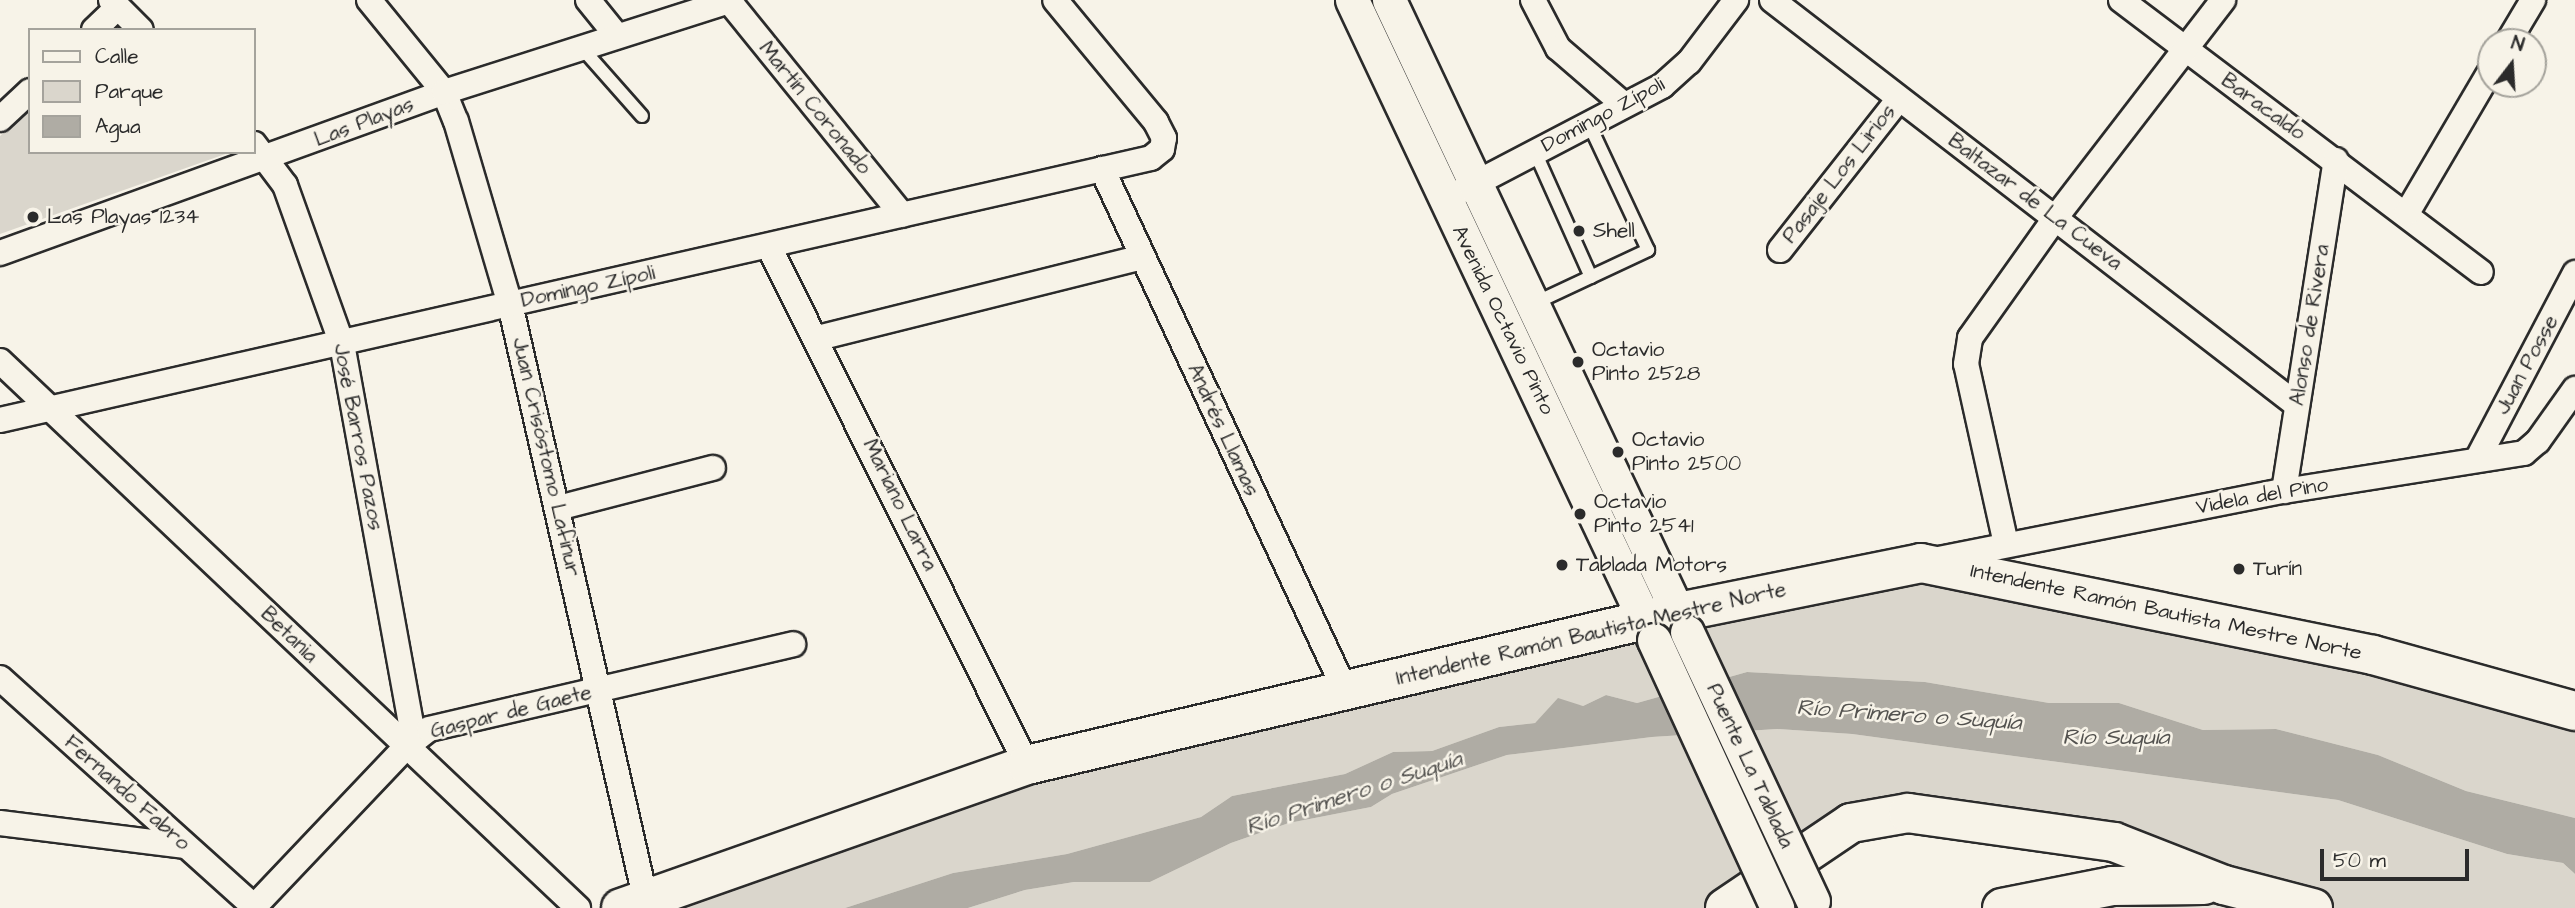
<!DOCTYPE html>
<meta charset="utf-8">
<style>
body{margin:0}
#map{position:relative;width:2575px;height:908px;overflow:hidden;background:#f7f3e8;font-family:"Architects Daughter",sans-serif}
div>[style]{position:absolute}
.built>*{inset:0;background:#e8e4da}
.green>*{inset:0;background:#dad6cc}
.water>*{inset:0;background:#afaca4}
.roads{filter:drop-shadow(2px 0 #2b2b2b) drop-shadow(-2px 0 #2b2b2b) drop-shadow(0 2px #2b2b2b) drop-shadow(0 -2px #2b2b2b)}
.service>*{height:12px;margin:-6px;padding:0 6px;transform-origin:6px;border-radius:6px;background:#f7f3e8}
.minor>*{height:24px;margin:-12px;padding:0 12px;transform-origin:12px;border-radius:12px;background:#f7f3e8}
.secondary>*{height:33px;margin:-16.5px;padding:0 16.5px;transform-origin:16.5px;border-radius:16.5px;background:#f7f3e8}
.primary>*{height:38px;margin:-19px;padding:0 19px;transform-origin:19px;border-radius:19px;background:#f7f3e8}
.bridges{filter:drop-shadow(2px 0 #2b2b2b) drop-shadow(-2px 0 #2b2b2b) drop-shadow(0 2px #2b2b2b) drop-shadow(0 -2px #2b2b2b)}
.secondary-bridge>*{height:33px;margin:-16.5px;padding:0 16.5px;transform-origin:16.5px;border-radius:16.5px;background:#f7f3e8}
.dots>*{width:19px;height:19px;translate:-50% -50%;box-sizing:border-box;border:4px solid #f7f3e8;border-radius:50%}
span{translate:-50% -50%;white-space:nowrap;text-align:center;line-height:1.15;-webkit-text-stroke:5px #f7f3e8;paint-order:stroke}
.street-label{font-size:21px;color:#2b2b2b}
.poi-label{font-size:21px;color:#2b2b2b}
.left{translate:0 -50%;text-align:left}
.water-label{font-size:23px;color:#53524f;font-style:italic}
.legend{position:absolute;left:28px;top:28px;width:228px;height:126px;box-sizing:border-box;background:#f7f3e8;border:2px solid #a5a39c;margin:0;padding:9px 12px;list-style:none;font-size:21px;color:#2b2b2b}
.legend li{display:flex;align-items:center;gap:14px;height:35px}
.legend b{width:35px;border:2px solid #a5a39c}
.north{position:absolute;left:2477px;top:28px;width:70px;height:70px;box-sizing:border-box;background:#f7f3e8;border:2px solid #a5a39c;border-radius:50%;rotate:17deg;font-size:19px;font-weight:700;line-height:28px;text-align:center;color:#2b2b2b}
.north::after{content:'';display:block;margin:auto;width:24px;height:32px;background:#2b2b2b;clip-path:polygon(50% 0,100% 100%,50% 72%,0 100%)}
.scale{position:absolute;left:2320px;top:849px;width:149px;height:32px;box-sizing:border-box;border:4px solid #2b2b2b;border-top:0;padding-left:9px;font-size:21px;line-height:24px;white-space:nowrap;color:#2b2b2b;-webkit-text-stroke:5px #f7f3e8;paint-order:stroke}
</style>
<div id="map">
<div class="built">
<div style="clip-path:polygon(2168px 898px,2268px 904px,2282px 908px,2078px 908px)"></div>
</div>
<div class="green">
<div style="clip-path:polygon(30px 108px,30px 152px,231px 152px,0 234px,0 136px)"></div>
<div style="clip-path:polygon(1921px 563px,2575px 711px,2575px 818px,2466px 791px,2378px 755px,2276px 729px,2203px 730px,2119px 703px,2049px 703px,1925px 682px,1747px 672px,1637px 703px,1606px 695px,1583px 706px,1555px 702px,1535px 723px,1499px 727px,1432px 751px,1393px 752px,1345px 774px,1232px 796px,1201px 817px,1067px 854px,953px 873px,845px 908px,621px 908px,1027px 765px)"></div>
<div style="clip-path:polygon(1777px 729px,1852px 734px,2338px 800px,2507px 854px,2563px 863px,2575px 874px,2575px 908px,2313px 908px,1908px 813px,1725px 908px,968px 908px,1025px 890px,1074px 882px,1150px 882px,1231px 843px,1289px 823px,1371px 807px,1392px 794px,1507px 755px,1652px 737px)"></div>
</div>
<div class="water">
<div style="clip-path:polygon(1747px 672px,1925px 682px,2049px 703px,2119px 703px,2203px 730px,2276px 729px,2378px 755px,2466px 791px,2575px 818px,2575px 874px,2563px 863px,2507px 854px,2338px 800px,1852px 734px,1777px 729px,1652px 737px,1507px 755px,1392px 794px,1371px 807px,1289px 823px,1231px 843px,1150px 882px,1074px 882px,1025px 890px,968px 908px,845px 908px,953px 873px,1067px 854px,1201px 817px,1232px 796px,1345px 774px,1393px 752px,1432px 751px,1499px 727px,1535px 723px,1558px 698px,1583px 706px,1606px 695px,1637px 703px)"></div>
</div>
<div class="roads">
<div class="service">
<div style="left:581px;top:47px;width:92px;rotate:48.5deg"></div>
<div style="left:1535px;top:152px;width:137px;rotate:65.9deg"></div>
<div style="left:1535px;top:303px;width:125px;rotate:-25.1deg"></div>
<div style="left:1648px;top:250px;width:139px;rotate:-115.1deg"></div>
</div>
<div class="minor">
<div style="left:111px;top:0;width:42px;rotate:45deg"></div>
<div style="left:369px;top:0;width:119px;rotate:50.8deg"></div>
<div style="left:444px;top:92px;width:31px;rotate:68deg"></div>
<div style="left:456px;top:121px;width:191px;rotate:73.6deg"></div>
<div style="left:510px;top:304px;width:612px;rotate:77.17deg"></div>
<div style="left:588px;top:0;width:46px;rotate:51.1deg"></div>
<div style="left:1533px;top:0;width:54px;rotate:62.5deg"></div>
<div style="left:1558px;top:48px;width:86px;rotate:40.7deg"></div>
<div style="left:1772px;top:0;width:663px;rotate:37.65deg"></div>
<div style="left:2121px;top:0;width:451px;rotate:37.1deg"></div>
<div style="left:729px;top:1px;width:275px;rotate:51deg"></div>
<div style="left:94px;top:30px;width:33px;rotate:-44deg"></div>
<div style="left:2508px;top:42px;width:49px;rotate:-59.2deg"></div>
<div style="left:0;top:119px;width:41px;rotate:-43deg"></div>
<div style="left:254px;top:144px;width:51px;rotate:52.9deg"></div>
<div style="left:285px;top:185px;width:169px;rotate:70.3deg"></div>
<div style="left:342px;top:344px;width:385px;rotate:79.7deg"></div>
<div style="left:411px;top:723px;width:25px;rotate:102deg"></div>
<div style="left:1102px;top:169px;width:575px;rotate:65deg"></div>
<div style="left:1463px;top:190px;width:225px;rotate:-27.6deg"></div>
<div style="left:1662px;top:86px;width:36px;rotate:-42deg"></div>
<div style="left:1689px;top:62px;width:78px;rotate:-52.8deg"></div>
<div style="left:2407px;top:213px;width:166px;rotate:-59.6deg"></div>
<div style="left:769px;top:247px;width:579px;rotate:63.52deg"></div>
<div style="left:1780px;top:250px;width:192px;rotate:-51.8deg"></div>
<div style="left:0;top:253px;width:472px;rotate:-19.9deg"></div>
<div style="left:444px;top:92px;width:302px;rotate:-17.7deg"></div>
<div style="left:818px;top:338px;width:334px;rotate:-14deg"></div>
<div style="left:0;top:361px;width:796px;rotate:43.42deg"></div>
<div style="left:0;top:420px;width:1180px;rotate:-12.82deg"></div>
<div style="left:1151px;top:158px;width:14px;rotate:-39deg"></div>
<div style="left:1162px;top:149px;width:11px;rotate:-80deg"></div>
<div style="left:1164px;top:138px;width:18px;rotate:-117deg"></div>
<div style="left:1156px;top:122px;width:158px;rotate:-129.6deg"></div>
<div style="left:2478px;top:458px;width:209px;rotate:-62.3deg"></div>
<div style="left:2284px;top:491px;width:335px;rotate:-81.1deg"></div>
<div style="left:558px;top:508px;width:160px;rotate:-14.5deg"></div>
<div style="left:2006px;top:544px;width:184px;rotate:-102.5deg"></div>
<div style="left:1966px;top:364px;width:26px;rotate:-81deg"></div>
<div style="left:1970px;top:338px;width:148px;rotate:-54.6deg"></div>
<div style="left:2056px;top:217px;width:274px;rotate:-52.4deg"></div>
<div style="left:1934px;top:560px;width:357px;rotate:-11.2deg"></div>
<div style="left:2284px;top:491px;width:243px;rotate:-9deg"></div>
<div style="left:2524px;top:453px;width:18px;rotate:-41deg"></div>
<div style="left:2538px;top:441px;width:64px;rotate:-54.6deg"></div>
<div style="left:0;top:678px;width:343px;rotate:42deg"></div>
<div style="left:0;top:823px;width:185px;rotate:7.1deg"></div>
<div style="left:254px;top:907px;width:221px;rotate:-46.5deg"></div>
<div style="left:406px;top:747px;width:29px;rotate:-38deg"></div>
<div style="left:429px;top:729px;width:374px;rotate:-13.1deg"></div>
</div>
<div class="secondary">
<div style="left:1352px;top:0;width:708px;rotate:64.74deg"></div>
<div style="left:1389px;top:0;width:699px;rotate:64.76deg"></div>
</div>
<div class="primary">
<div style="left:621px;top:908px;width:430px;rotate:-19.4deg"></div>
<div style="left:1027px;top:765px;width:670px;rotate:-13.21deg"></div>
<div style="left:1679px;top:612px;width:247px;rotate:-11.4deg"></div>
<div style="left:1921px;top:563px;width:461px;rotate:11.5deg"></div>
<div style="left:2373px;top:655px;width:210px;rotate:15.5deg"></div>
<div style="left:1725px;top:908px;width:152px;rotate:-34deg"></div>
<div style="left:1851px;top:823px;width:58px;rotate:-10deg"></div>
<div style="left:1908px;top:813px;width:208px;rotate:8deg"></div>
<div style="left:2114px;top:842px;width:118px;rotate:21.4deg"></div>
<div style="left:2224px;top:885px;width:92px;rotate:14.5deg"></div>
<div style="left:2002px;top:908px;width:112px;rotate:-11.3deg"></div>
<div style="left:2112px;top:886px;width:92px;rotate:-0.6deg"></div>
</div>
</div>
<div class="bridges">
<div class="secondary-bridge">
<div style="left:1687px;top:632px;width:297px;rotate:64.9deg"></div>
<div style="left:1654px;top:640px;width:295px;rotate:65.3deg"></div>
</div>
</div>
<div class="dots">
<div style="left:33px;top:217px;background:#2b2b2b"></div>
<div style="left:1579px;top:231px;background:#2b2b2b"></div>
<div style="left:1578px;top:362px;background:#2b2b2b"></div>
<div style="left:1618px;top:452px;background:#2b2b2b"></div>
<div style="left:1580px;top:514px;background:#2b2b2b"></div>
<div style="left:1562px;top:565px;background:#2b2b2b"></div>
<div style="left:2239px;top:569px;background:#2b2b2b"></div>
</div>
<div class="street-label">
<span style="left:2263px;top:107px;rotate:36deg">Baracaldo</span>
<span style="left:815px;top:108px;rotate:51deg">Martín Coronado</span>
<span style="left:1603px;top:115px;rotate:-28deg">Domingo Zípoli</span>
<span style="left:364px;top:122px;rotate:-21deg">Las Playas</span>
<span style="left:1839px;top:174px;rotate:-52deg">Pasaje Los Lirios</span>
<span style="left:2035px;top:202px;rotate:37deg">Baltazar de La Cueva</span>
<span style="left:588px;top:287px;rotate:-12deg">Domingo Zípoli</span>
<span style="left:1503px;top:320px;rotate:64deg">Avenida Octavio Pinto</span>
<span style="left:2310px;top:325px;rotate:-81deg">Alonso de Rivera</span>
<span style="left:2527px;top:365px;rotate:-62deg">Juan Posse</span>
<span style="left:1223px;top:430px;rotate:65deg">Andrés Llamas</span>
<span style="left:358px;top:437px;rotate:79deg">José Barros Pazos</span>
<span style="left:546px;top:457px;rotate:77deg">Juan Crisóstomo Lafinur</span>
<span style="left:2262px;top:496px;rotate:-10deg">Videla del Pino</span>
<span style="left:900px;top:505px;rotate:64deg">Mariano Larra</span>
<span style="left:2166px;top:612px;rotate:12deg">Intendente Ramón Bautista Mestre Norte</span>
<span style="left:1591px;top:634px;rotate:-13deg">Intendente Ramón Bautista Mestre Norte</span>
<span style="left:289px;top:635px;rotate:44deg">Betania</span>
<span style="left:511px;top:712px;rotate:-14deg">Gaspar de Gaete</span>
<span style="left:1750px;top:766px;rotate:65deg">Puente La Tablada</span>
<span style="left:127px;top:793px;rotate:42deg">Fernando Fabro</span>
</div>
<div class="poi-label">
<span class="left" style="left:47px;top:217px">Las Playas 1234</span>
<span class="left" style="left:1593px;top:231px">Shell</span>
<span class="left" style="left:1592px;top:362px">Octavio<br>Pinto 2528</span>
<span class="left" style="left:1632px;top:452px">Octavio<br>Pinto 2500</span>
<span class="left" style="left:1594px;top:514px">Octavio<br>Pinto 2541</span>
<span class="left" style="left:1576px;top:565px">Tablada Motors</span>
<span class="left" style="left:2253px;top:569px">Turín</span>
</div>
<div class="water-label">
<span style="left:1909px;top:715px;rotate:4deg">Río Primero o Suquía</span>
<span style="left:2116px;top:737px">Río Suquía</span>
<span style="left:1354px;top:793px;rotate:-18deg">Río Primero o Suquía</span>
</div>
<ul class="legend">
<li><b style="height:9px;background:#f7f3e8"></b>Calle</li>
<li><b style="height:19px;background:#dad6cc"></b>Parque</li>
<li><b style="height:19px;background:#afaca4"></b>Agua</li>
</ul>
<div class="north">N</div>
<div class="scale">50 m</div>
</div>
